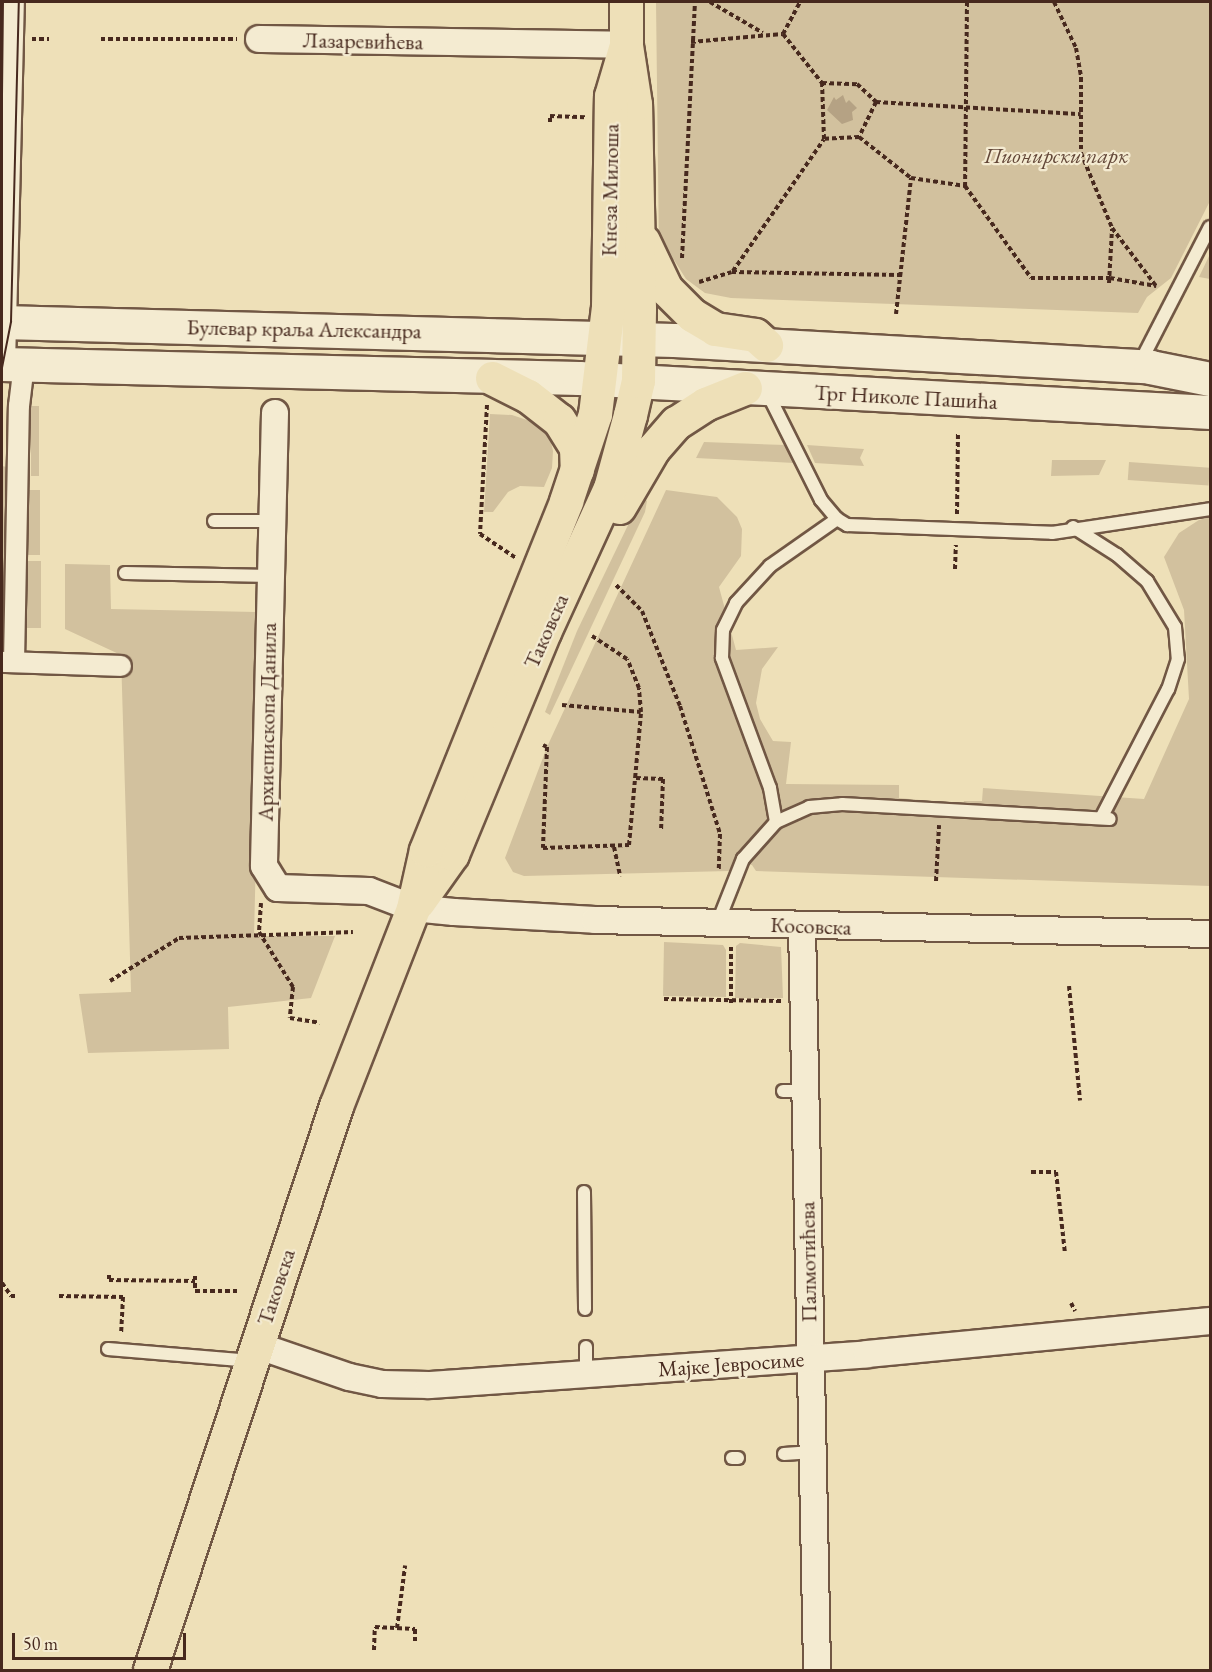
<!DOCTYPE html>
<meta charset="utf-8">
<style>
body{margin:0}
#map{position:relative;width:1212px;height:1672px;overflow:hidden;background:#eee0b8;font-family:"EB Garamond",serif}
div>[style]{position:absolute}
.green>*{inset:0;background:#d2c19e;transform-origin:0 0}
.water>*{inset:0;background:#b5a284}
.path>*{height:4px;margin-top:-2px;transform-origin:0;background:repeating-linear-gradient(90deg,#47291e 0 4.5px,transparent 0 7.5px)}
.roads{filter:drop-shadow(2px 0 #715744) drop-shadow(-2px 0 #715744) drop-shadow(0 2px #715744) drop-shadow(0 -2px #715744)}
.service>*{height:12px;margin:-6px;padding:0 6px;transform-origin:6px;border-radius:6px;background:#f4ebd1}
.pedestrian>*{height:20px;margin:-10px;padding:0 10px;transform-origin:10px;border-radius:10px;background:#f4ebd1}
.minor>*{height:26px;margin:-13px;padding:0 13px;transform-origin:13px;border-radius:13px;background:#f4ebd1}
.secondary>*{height:33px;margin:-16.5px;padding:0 16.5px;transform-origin:16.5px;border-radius:16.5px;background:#f4ebd1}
.primary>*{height:33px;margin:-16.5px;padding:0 16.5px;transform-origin:16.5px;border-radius:16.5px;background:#eee0b8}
.tram>*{height:1.5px;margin:-0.75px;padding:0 0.75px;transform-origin:0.75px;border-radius:0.75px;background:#47291e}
span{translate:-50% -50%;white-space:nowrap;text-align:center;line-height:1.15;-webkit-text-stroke:4.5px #f4ebd1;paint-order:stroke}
.street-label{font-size:22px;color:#47291e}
.park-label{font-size:22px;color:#634738;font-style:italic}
.frame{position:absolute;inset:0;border:3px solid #47291e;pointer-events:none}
.scale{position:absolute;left:12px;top:1633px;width:174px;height:27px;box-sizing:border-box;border:3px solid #47291e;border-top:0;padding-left:8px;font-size:18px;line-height:21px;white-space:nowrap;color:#47291e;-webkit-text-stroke:4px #f4ebd1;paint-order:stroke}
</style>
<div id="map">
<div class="green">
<div style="clip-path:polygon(656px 2px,1210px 2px,1210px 201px,1171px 278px,1147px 297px,1138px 313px,731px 298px,705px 293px,686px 279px,674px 260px,661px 261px,659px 252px)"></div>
<div style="clip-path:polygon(1210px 254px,1210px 279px,1199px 277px)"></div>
<div style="left:31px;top:406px;width:8px;height:70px"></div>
<div style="clip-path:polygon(490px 414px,512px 415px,536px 423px,550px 438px,553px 451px,552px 468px,544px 487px,520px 486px,508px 492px,493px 512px,484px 512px)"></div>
<div style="clip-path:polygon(704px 442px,785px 445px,794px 463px,696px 458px)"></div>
<div style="clip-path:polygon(807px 445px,864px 449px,860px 458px,864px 466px,815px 463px)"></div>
<div style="clip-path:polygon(1052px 460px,1106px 460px,1099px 475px,1051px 476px)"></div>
<div style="left:1129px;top:462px;width:81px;height:18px;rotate:4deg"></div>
<div style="clip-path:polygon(2px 466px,7px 467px,6px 629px,2px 632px)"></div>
<div style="left:28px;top:490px;width:12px;height:65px"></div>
<div style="clip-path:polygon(666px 490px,717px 497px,737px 517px,742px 529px,741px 556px,719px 587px,736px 650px,778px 647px,762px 669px,756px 703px,760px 719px,773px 741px,791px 742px,786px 784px,899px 785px,899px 798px,963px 804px,964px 801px,982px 801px,983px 788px,1144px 799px,1189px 699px,1184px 610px,1164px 557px,1179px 533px,1199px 520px,1210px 517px,1210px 886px,756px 871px,752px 865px,734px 863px,729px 871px,524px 876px,513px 872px,505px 858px,547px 747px)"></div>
<div style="clip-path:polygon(642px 496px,647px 501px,645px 512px,550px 715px,545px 712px,577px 631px)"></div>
<div style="left:26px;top:561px;width:15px;height:67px"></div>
<div style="clip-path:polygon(65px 564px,110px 565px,111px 609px,262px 612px,254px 936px,335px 936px,311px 998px,228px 1007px,229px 1049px,88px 1053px,79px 994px,131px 992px,121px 655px,65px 629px)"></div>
<div style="clip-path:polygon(664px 942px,723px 945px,726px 950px,726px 997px,663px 996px)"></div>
<div style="clip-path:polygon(740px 943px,781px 947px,783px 998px,735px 998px,736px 946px)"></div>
</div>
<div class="water">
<div style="clip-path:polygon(843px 95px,846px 103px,849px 100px,857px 108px,852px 112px,853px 120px,842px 124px,827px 110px,834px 97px,836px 100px)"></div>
</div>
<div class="path">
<div style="left:710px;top:2px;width:61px;rotate:30.3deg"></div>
<div style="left:967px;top:2px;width:184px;rotate:90.6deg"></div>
<div style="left:965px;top:186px;width:113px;rotate:54.3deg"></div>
<div style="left:1031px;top:278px;width:79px"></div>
<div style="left:1110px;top:278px;width:47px;rotate:9.9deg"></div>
<div style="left:1054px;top:2px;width:51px;rotate:64.4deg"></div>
<div style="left:1076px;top:48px;width:29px;rotate:80deg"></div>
<div style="left:1081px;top:77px;width:76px;rotate:90deg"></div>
<div style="left:1081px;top:153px;width:81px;rotate:67.5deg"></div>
<div style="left:1112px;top:228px;width:73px;rotate:52.8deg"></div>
<div style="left:783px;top:34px;width:36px;rotate:-62deg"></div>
<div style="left:32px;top:39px;width:17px"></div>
<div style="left:101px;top:39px;width:136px"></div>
<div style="left:691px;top:42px;width:92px;rotate:-5deg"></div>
<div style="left:783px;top:34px;width:63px;rotate:51.5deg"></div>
<div style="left:876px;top:102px;width:39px;rotate:116deg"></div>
<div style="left:859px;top:137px;width:35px;rotate:177deg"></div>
<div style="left:824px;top:139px;width:56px;rotate:-92deg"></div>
<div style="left:822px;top:83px;width:35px;rotate:2deg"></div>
<div style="left:857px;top:84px;width:26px;rotate:43deg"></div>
<div style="left:876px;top:102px;width:205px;rotate:3.4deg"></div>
<div style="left:550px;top:122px;width:6px;rotate:-90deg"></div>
<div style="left:550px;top:116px;width:35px;rotate:2deg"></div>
<div style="left:859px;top:137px;width:66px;rotate:38.3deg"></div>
<div style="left:911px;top:178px;width:55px;rotate:8.4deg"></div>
<div style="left:682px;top:258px;width:256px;rotate:-87.1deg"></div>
<div style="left:733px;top:271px;width:160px;rotate:-55.4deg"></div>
<div style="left:699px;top:282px;width:34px;rotate:-17deg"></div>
<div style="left:732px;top:272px;width:167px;rotate:1deg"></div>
<div style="left:1109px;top:283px;width:54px;rotate:-86.8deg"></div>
<div style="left:896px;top:314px;width:137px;rotate:-83.7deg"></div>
<div style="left:487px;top:405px;width:129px;rotate:93.1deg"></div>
<div style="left:480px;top:534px;width:43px;rotate:33.7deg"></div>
<div style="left:957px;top:514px;width:80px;rotate:-89.3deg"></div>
<div style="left:955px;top:569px;width:24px;rotate:-88deg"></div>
<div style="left:616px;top:585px;width:37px;rotate:45deg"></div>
<div style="left:642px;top:611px;width:102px;rotate:68.2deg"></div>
<div style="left:680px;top:706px;width:134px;rotate:72.6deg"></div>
<div style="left:720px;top:834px;width:36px;rotate:92deg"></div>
<div style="left:562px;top:705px;width:79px;rotate:5.1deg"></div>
<div style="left:543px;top:745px;width:4px;rotate:27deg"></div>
<div style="left:547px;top:747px;width:101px;rotate:92.3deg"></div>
<div style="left:543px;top:848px;width:86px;rotate:-2deg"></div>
<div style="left:629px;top:845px;width:134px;rotate:-84.8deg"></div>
<div style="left:641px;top:712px;width:24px;rotate:-95deg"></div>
<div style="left:639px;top:688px;width:31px;rotate:-112deg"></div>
<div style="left:627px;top:659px;width:42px;rotate:-146.7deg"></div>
<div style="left:636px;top:778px;width:27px;rotate:2deg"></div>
<div style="left:663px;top:779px;width:51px;rotate:92.2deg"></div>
<div style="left:614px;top:847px;width:30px;rotate:78deg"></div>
<div style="left:936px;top:881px;width:56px;rotate:-86.9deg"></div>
<div style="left:261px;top:903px;width:29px;rotate:94deg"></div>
<div style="left:259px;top:932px;width:65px;rotate:58.3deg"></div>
<div style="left:293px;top:987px;width:31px;rotate:96deg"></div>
<div style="left:290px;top:1018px;width:30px;rotate:9deg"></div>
<div style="left:731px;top:947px;width:56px;rotate:90deg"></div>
<div style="left:110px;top:981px;width:81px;rotate:-31.9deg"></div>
<div style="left:179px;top:938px;width:174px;rotate:-2deg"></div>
<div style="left:1069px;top:986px;width:115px;rotate:84.5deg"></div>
<div style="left:664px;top:999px;width:118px;rotate:1deg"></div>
<div style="left:1031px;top:1172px;width:25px"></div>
<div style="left:1056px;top:1172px;width:82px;rotate:83.7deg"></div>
<div style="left:109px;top:1275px;width:5px;rotate:90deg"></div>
<div style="left:109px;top:1280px;width:86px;rotate:0.7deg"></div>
<div style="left:195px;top:1276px;width:15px;rotate:90deg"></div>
<div style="left:195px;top:1291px;width:43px"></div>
<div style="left:2px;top:1283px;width:16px;rotate:55deg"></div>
<div style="left:11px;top:1296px;width:6px"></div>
<div style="left:59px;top:1296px;width:64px;rotate:0.9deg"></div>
<div style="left:123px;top:1297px;width:37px;rotate:93deg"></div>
<div style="left:1071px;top:1303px;width:9px;rotate:63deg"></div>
<div style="left:397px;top:1628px;width:63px;rotate:-82.6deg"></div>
<div style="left:374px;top:1650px;width:23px;rotate:-88deg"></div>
<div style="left:375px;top:1627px;width:40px;rotate:2.9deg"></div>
<div style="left:415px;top:1629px;width:13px;rotate:90deg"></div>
</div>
<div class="roads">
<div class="service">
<div style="left:1139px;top:365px;width:155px;rotate:-62.8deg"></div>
<div style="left:766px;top:390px;width:123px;rotate:63.4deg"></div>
<div style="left:821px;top:500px;width:25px;rotate:50deg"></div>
<div style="left:837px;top:519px;width:12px;rotate:31deg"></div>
<div style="left:847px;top:525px;width:205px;rotate:2.2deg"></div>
<div style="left:1052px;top:533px;width:160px;rotate:-8.6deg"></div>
<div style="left:214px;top:521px;width:58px"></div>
<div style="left:1073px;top:527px;width:52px;rotate:32.5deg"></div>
<div style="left:1117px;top:555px;width:40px;rotate:41deg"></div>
<div style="left:1147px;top:581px;width:54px;rotate:58.7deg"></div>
<div style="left:1175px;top:627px;width:32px;rotate:85deg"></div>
<div style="left:1178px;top:659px;width:32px;rotate:108deg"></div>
<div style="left:1168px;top:689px;width:145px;rotate:117.4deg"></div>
<div style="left:125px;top:573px;width:146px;rotate:1.2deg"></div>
<div style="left:776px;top:822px;width:35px;rotate:-100deg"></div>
<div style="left:770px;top:788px;width:139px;rotate:-110.3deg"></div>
<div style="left:722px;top:658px;width:28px;rotate:-88deg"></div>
<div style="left:723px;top:630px;width:30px;rotate:-64deg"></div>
<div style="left:736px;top:603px;width:50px;rotate:-47.4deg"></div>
<div style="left:770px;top:566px;width:82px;rotate:-35deg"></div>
<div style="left:718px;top:922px;width:68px;rotate:-68.4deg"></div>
<div style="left:743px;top:859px;width:50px;rotate:-48.3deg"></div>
<div style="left:776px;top:822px;width:36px;rotate:-24deg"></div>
<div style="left:809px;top:807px;width:33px;rotate:-5deg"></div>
<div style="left:842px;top:804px;width:268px;rotate:3.2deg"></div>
<div style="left:783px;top:1091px;width:23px"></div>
<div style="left:584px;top:1192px;width:117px;rotate:89.5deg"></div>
<div style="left:586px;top:1347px;width:28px;rotate:90deg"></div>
<div style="left:108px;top:1349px;width:144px;rotate:4.8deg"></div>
<div style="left:784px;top:1454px;width:29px;rotate:-4deg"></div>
<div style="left:732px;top:1458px;width:6px"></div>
</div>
<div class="pedestrian">
<div style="left:2px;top:662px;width:119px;rotate:1.9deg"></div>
<div style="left:14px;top:662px;width:256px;rotate:-88.9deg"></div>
<div style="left:19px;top:406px;width:42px;rotate:-83.2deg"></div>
</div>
<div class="minor">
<div style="left:259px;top:39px;width:367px;rotate:0.9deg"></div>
<div style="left:2px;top:364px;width:362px;rotate:-88.6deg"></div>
<div style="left:275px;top:413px;width:453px;rotate:91.4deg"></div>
<div style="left:264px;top:866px;width:26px;rotate:58deg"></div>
<div style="left:278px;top:888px;width:91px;rotate:1.9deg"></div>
<div style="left:369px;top:891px;width:47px;rotate:21.1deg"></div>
<div style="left:413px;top:908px;width:41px;rotate:5.6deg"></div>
<div style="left:454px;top:912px;width:141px;rotate:3.2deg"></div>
<div style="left:595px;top:920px;width:615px;rotate:1.3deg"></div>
<div style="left:802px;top:926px;width:744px;rotate:88.84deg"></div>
<div style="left:256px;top:1345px;width:98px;rotate:19deg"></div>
<div style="left:349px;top:1377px;width:34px;rotate:12deg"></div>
<div style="left:382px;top:1384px;width:47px;rotate:1.2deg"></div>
<div style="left:429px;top:1385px;width:439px;rotate:-4deg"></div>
<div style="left:867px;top:1354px;width:345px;rotate:-5.5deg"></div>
</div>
<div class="secondary">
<div style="left:2px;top:322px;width:672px;rotate:1.53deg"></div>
<div style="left:674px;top:340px;width:477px;rotate:3.2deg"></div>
<div style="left:1150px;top:367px;width:61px;rotate:11.3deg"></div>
<div style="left:2px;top:364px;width:577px;rotate:1.39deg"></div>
<div style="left:579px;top:378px;width:632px;rotate:3.08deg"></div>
</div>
<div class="primary">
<div style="left:643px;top:241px;width:53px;rotate:64.4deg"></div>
<div style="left:666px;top:289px;width:37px;rotate:45deg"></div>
<div style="left:692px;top:315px;width:27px;rotate:31deg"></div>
<div style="left:715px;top:329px;width:40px;rotate:8.5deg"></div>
<div style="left:755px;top:335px;width:15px;rotate:42deg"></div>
<div style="left:492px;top:378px;width:40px;rotate:26.6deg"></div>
<div style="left:528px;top:396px;width:39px;rotate:38deg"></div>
<div style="left:559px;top:420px;width:32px;rotate:58deg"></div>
<div style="left:576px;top:447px;width:23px;rotate:88deg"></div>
<div style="left:619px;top:507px;width:67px;rotate:-59.6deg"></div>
<div style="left:653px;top:449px;width:35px;rotate:-49deg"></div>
<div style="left:676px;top:423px;width:35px;rotate:-33deg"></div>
<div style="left:705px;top:404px;width:43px;rotate:-21.8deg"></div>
<div style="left:418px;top:902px;width:59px;rotate:-54.7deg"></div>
<div style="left:452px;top:854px;width:240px;rotate:-67.5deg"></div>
<div style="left:544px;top:632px;width:158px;rotate:-65.4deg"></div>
<div style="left:610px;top:488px;width:76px;rotate:-74.7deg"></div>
<div style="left:630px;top:415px;width:35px;rotate:-77deg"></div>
<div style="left:638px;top:381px;width:72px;rotate:-89.2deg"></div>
<div style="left:639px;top:309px;width:205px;rotate:-91.1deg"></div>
<div style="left:635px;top:104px;width:60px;rotate:-98.7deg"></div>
<div style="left:626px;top:45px;width:43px;rotate:-90deg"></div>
<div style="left:150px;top:1670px;width:594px;rotate:-71.75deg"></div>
<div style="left:336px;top:1106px;width:212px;rotate:-68.7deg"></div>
<div style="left:413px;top:908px;width:59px;rotate:-77.4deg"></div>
<div style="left:426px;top:850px;width:376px;rotate:-68.1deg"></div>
<div style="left:566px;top:501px;width:92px;rotate:-71.6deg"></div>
<div style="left:595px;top:414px;width:108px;rotate:-83.1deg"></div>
<div style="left:608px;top:307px;width:211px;rotate:-89.2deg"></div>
<div style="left:611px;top:96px;width:53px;rotate:-73.6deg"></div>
</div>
</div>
<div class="tram">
<div style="left:2px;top:95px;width:93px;rotate:-89.4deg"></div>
<div style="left:2px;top:368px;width:47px;rotate:-78.9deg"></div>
<div style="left:11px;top:322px;width:320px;rotate:-88.6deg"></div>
</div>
<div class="street-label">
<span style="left:363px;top:41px;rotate:1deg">Лазаревићева</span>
<span style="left:610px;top:190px;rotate:-89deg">Кнеза Милоша</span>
<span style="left:304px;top:329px;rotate:1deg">Булевар краља Александра</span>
<span style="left:906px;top:397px;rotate:3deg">Трг Николе Пашића</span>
<span style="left:546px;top:631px;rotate:-66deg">Таковска</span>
<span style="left:267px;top:722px;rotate:-89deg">Архиепископа Данила</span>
<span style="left:811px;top:926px;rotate:2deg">Косовска</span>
<span style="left:808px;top:1262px;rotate:-91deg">Палмотићева</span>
<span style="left:276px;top:1287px;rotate:-72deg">Таковска</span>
<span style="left:731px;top:1364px;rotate:-4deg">Мајке Јевросиме</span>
</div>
<div class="park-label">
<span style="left:1056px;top:156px">Пионирски парк</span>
</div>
<div class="frame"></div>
<div class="scale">50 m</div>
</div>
